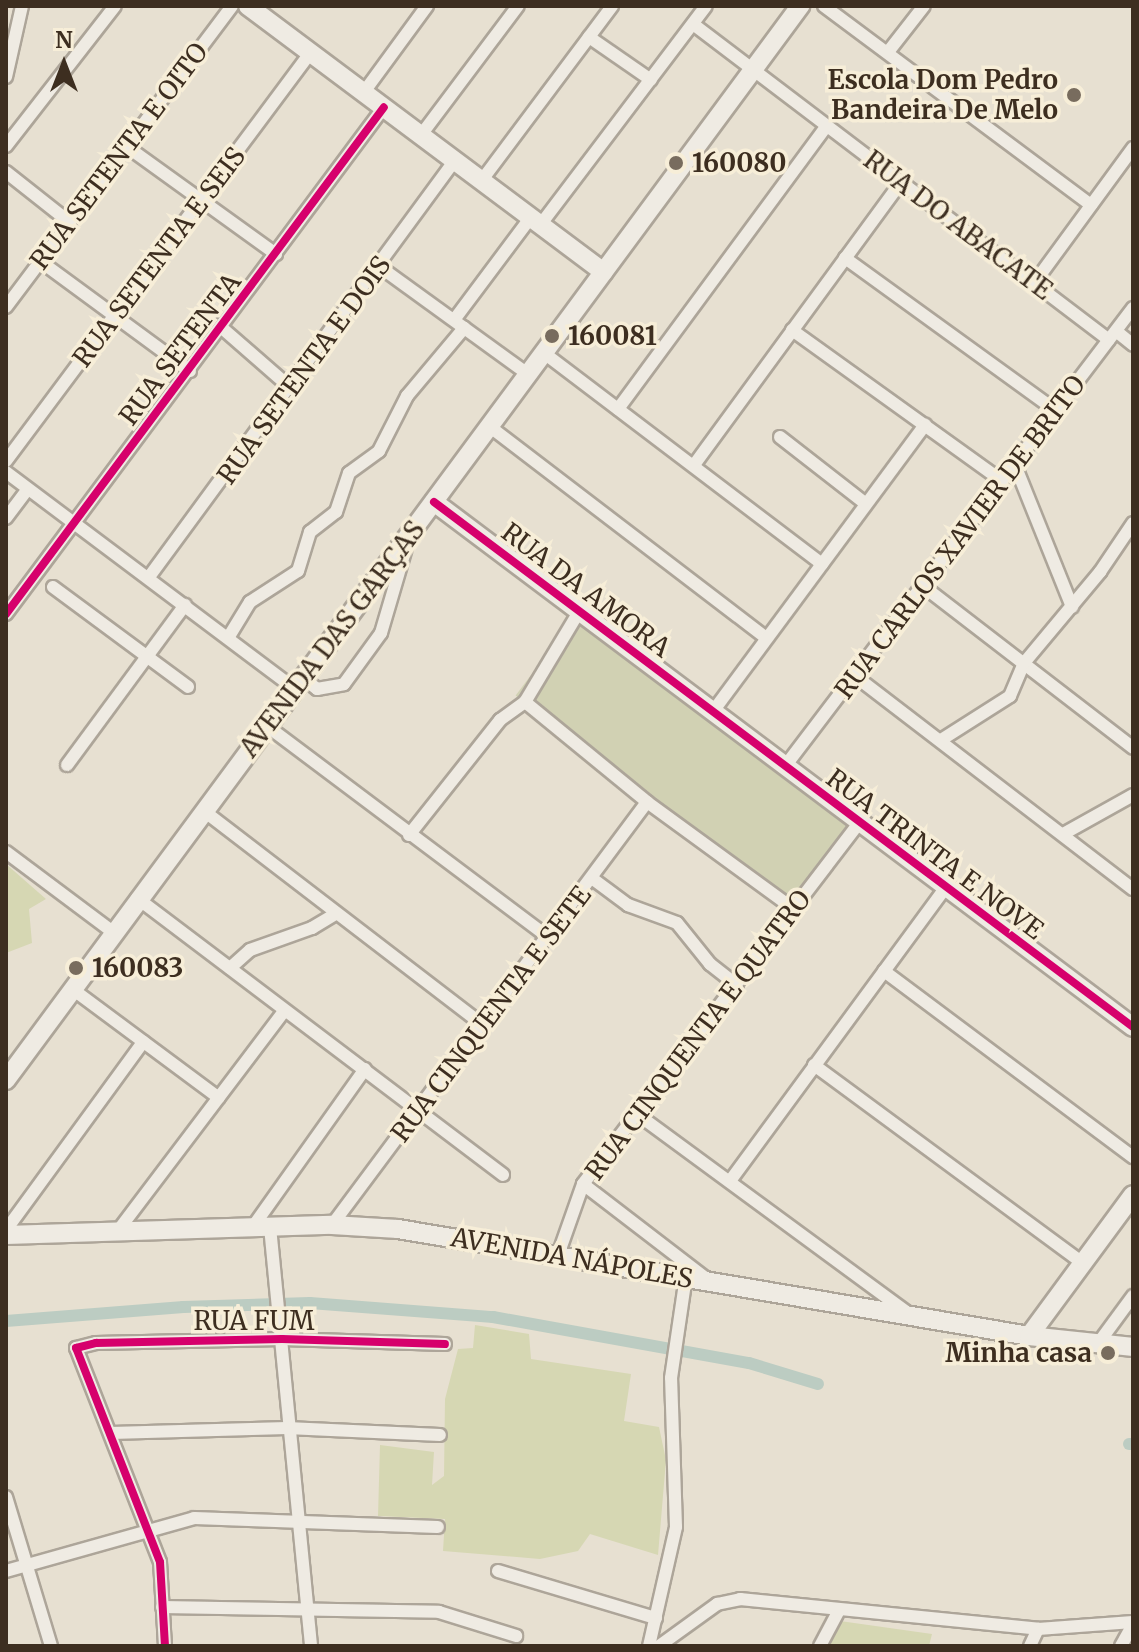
<!DOCTYPE html>
<meta charset="utf-8">
<style>
body{margin:0}
#map{position:relative;width:1139px;height:1652px;overflow:hidden;background:#e7e0d1;font-family:Merriweather,serif}
div>[style]{position:absolute}
.green>*{inset:0;background:#d6d7b3}
.cemetery>*{inset:0;background:#d1d1b3;transform-origin:0 0}
.canal>*{height:12px;margin:-6px;padding:0 6px;transform-origin:6px;border-radius:6px;background:#bcccc2}
.roads{filter:drop-shadow(2px 0 #ada599) drop-shadow(-2px 0 #ada599) drop-shadow(0 2px #ada599) drop-shadow(0 -2px #ada599)}
.street>*{height:12px;margin:-6px;padding:0 6px;transform-origin:6px;border-radius:6px;background:#efebe3}
.secondary>*{height:18px;margin:-9px;padding:0 9px;transform-origin:9px;border-radius:9px;background:#efebe3}
.cycleway>*{height:8px;margin:-4px;padding:0 4px;transform-origin:4px;border-radius:4px;background:#d6006c}
.dots>*{width:22px;height:22px;translate:-50% -50%;box-sizing:border-box;border:4px solid #f7eed8;border-radius:50%}
span{translate:-50% -50%;white-space:nowrap;text-align:center;line-height:1.15;-webkit-text-stroke:7px #f7eed8;paint-order:stroke}
.poi-label{font-size:26px;color:#3d2e20;font-weight:700}
.right{translate:-100% -50%;text-align:right}
.left{translate:0 -50%;text-align:left}
.street-label{font-size:26px;color:#3d2e20}
.frame{position:absolute;inset:0;border:8px solid #3d2e20;pointer-events:none}
.north{position:absolute;left:24px;top:24px;width:80px;height:80px;-webkit-text-stroke:6px #f7eed8;paint-order:stroke;rotate:0deg;font-size:22px;font-weight:700;line-height:32px;text-align:center;color:#3d2e20}
.north::after{content:'';display:block;margin:auto;width:28px;height:36px;background:#3d2e20;clip-path:polygon(50% 0,100% 100%,50% 72%,0 100%)}
</style>
<div id="map">
<div class="green">
<div style="clip-path:polygon(6px 864px,46px 899px,29px 909px,32px 943px,6px 953px)"></div>
<div style="clip-path:polygon(475px 1325px,529px 1334px,531px 1359px,631px 1374px,624px 1421px,659px 1427px,666px 1460px,658px 1555px,590px 1534px,578px 1551px,540px 1559px,443px 1551px,445px 1519px,378px 1516px,380px 1445px,434px 1452px,432px 1485px,444px 1476px,445px 1399px,458px 1349px,473px 1348px)"></div>
<div style="clip-path:polygon(840px 1621px,932px 1634px,929px 1646px,827px 1646px)"></div>
</div>
<div class="cemetery">
<div style="left:580px;top:610px;width:351px;height:107px;rotate:37deg"></div>
</div>
<div class="canal">
<div style="left:6px;top:1321px;width:178px;rotate:-4.5deg"></div>
<div style="left:183px;top:1307px;width:127px;rotate:-1.8deg"></div>
<div style="left:310px;top:1303px;width:184px;rotate:4.4deg"></div>
<div style="left:493px;top:1317px;width:260px;rotate:10.2deg"></div>
<div style="left:749px;top:1363px;width:72px;rotate:16.9deg"></div>
<div style="left:1129px;top:1444px;width:4px"></div>
</div>
<div class="roads">
<div class="street">
<div style="left:824px;top:6px;width:333px;rotate:36.7deg"></div>
<div style="left:693px;top:24px;width:522px;rotate:37.22deg"></div>
<div style="left:589px;top:37px;width:75px;rotate:34.7deg"></div>
<div style="left:888px;top:52px;width:58px;rotate:-52deg"></div>
<div style="left:6px;top:77px;width:73px;rotate:-77.3deg"></div>
<div style="left:364px;top:92px;width:107px;rotate:-53.8deg"></div>
<div style="left:421px;top:135px;width:161px;rotate:-53.1deg"></div>
<div style="left:6px;top:146px;width:177px;rotate:-52.1deg"></div>
<div style="left:126px;top:146px;width:185px;rotate:35.8deg"></div>
<div style="left:6px;top:172px;width:79px;rotate:38.3deg"></div>
<div style="left:482px;top:180px;width:217px;rotate:-53.2deg"></div>
<div style="left:541px;top:224px;width:273px;rotate:-52.9deg"></div>
<div style="left:845px;top:258px;width:259px;rotate:35.9deg"></div>
<div style="left:40px;top:261px;width:186px;rotate:36.3deg"></div>
<div style="left:380px;top:267px;width:183px;rotate:35.9deg"></div>
<div style="left:1035px;top:282px;width:166px;rotate:-53.8deg"></div>
<div style="left:6px;top:307px;width:376px;rotate:-53.1deg"></div>
<div style="left:454px;top:320px;width:129px;rotate:-53.2deg"></div>
<div style="left:222px;top:328px;width:93px;rotate:41.1deg"></div>
<div style="left:792px;top:330px;width:259px;rotate:35.7deg"></div>
<div style="left:1116px;top:331px;width:22px;rotate:39deg"></div>
<div style="left:544px;top:353px;width:349px;rotate:37.2deg"></div>
<div style="left:618px;top:409px;width:350px;rotate:-53.6deg"></div>
<div style="left:489px;top:426px;width:349px;rotate:37.4deg"></div>
<div style="left:780px;top:437px;width:109px;rotate:37.9deg"></div>
<div style="left:6px;top:461px;width:510px;rotate:-53.29deg"></div>
<div style="left:694px;top:465px;width:351px;rotate:-53.8deg"></div>
<div style="left:1015px;top:465px;width:153px;rotate:68.1deg"></div>
<div style="left:6px;top:472px;width:361px;rotate:36.9deg"></div>
<div style="left:6px;top:518px;width:36px;rotate:-53deg"></div>
<div style="left:149px;top:577px;width:517px;rotate:-53.73deg"></div>
<div style="left:923px;top:586px;width:265px;rotate:37.6deg"></div>
<div style="left:53px;top:587px;width:168px;rotate:36.5deg"></div>
<div style="left:6px;top:614px;width:632px;rotate:-53.29deg"></div>
<div style="left:228px;top:638px;width:42px;rotate:-58.6deg"></div>
<div style="left:250px;top:602px;width:57px;rotate:-32.9deg"></div>
<div style="left:298px;top:571px;width:41px;rotate:-72.9deg"></div>
<div style="left:310px;top:532px;width:33px;rotate:-38deg"></div>
<div style="left:336px;top:512px;width:41px;rotate:-71.6deg"></div>
<div style="left:349px;top:473px;width:37px;rotate:-36deg"></div>
<div style="left:379px;top:451px;width:62px;rotate:-63deg"></div>
<div style="left:407px;top:396px;width:89px;rotate:-50deg"></div>
<div style="left:855px;top:676px;width:350px;rotate:37.5deg"></div>
<div style="left:303px;top:678px;width:18px;rotate:38deg"></div>
<div style="left:317px;top:689px;width:27px;rotate:-10deg"></div>
<div style="left:344px;top:684px;width:63px;rotate:-54deg"></div>
<div style="left:381px;top:633px;width:96px;rotate:-73.6deg"></div>
<div style="left:525px;top:702px;width:158px;rotate:39.3deg"></div>
<div style="left:647px;top:802px;width:182px;rotate:36.1deg"></div>
<div style="left:714px;top:710px;width:355px;rotate:-53.5deg"></div>
<div style="left:267px;top:726px;width:351px;rotate:36.9deg"></div>
<div style="left:941px;top:740px;width:82px;rotate:-32.5deg"></div>
<div style="left:1010px;top:696px;width:36px;rotate:-67deg"></div>
<div style="left:1024px;top:663px;width:119px;rotate:-50.1deg"></div>
<div style="left:1100px;top:572px;width:59px;rotate:-56deg"></div>
<div style="left:67px;top:765px;width:199px;rotate:-53.6deg"></div>
<div style="left:786px;top:765px;width:574px;rotate:-52.79deg"></div>
<div style="left:204px;top:811px;width:350px;rotate:37.5deg"></div>
<div style="left:1065px;top:833px;width:78px;rotate:-29.2deg"></div>
<div style="left:409px;top:835px;width:147px;rotate:-51.6deg"></div>
<div style="left:500px;top:720px;width:31px;rotate:-36deg"></div>
<div style="left:525px;top:702px;width:107px;rotate:-59.1deg"></div>
<div style="left:6px;top:852px;width:134px;rotate:36.8deg"></div>
<div style="left:593px;top:879px;width:44px;rotate:36.6deg"></div>
<div style="left:628px;top:905px;width:52px;rotate:20.2deg"></div>
<div style="left:677px;top:923px;width:53px;rotate:51.2deg"></div>
<div style="left:710px;top:964px;width:34px;rotate:38deg"></div>
<div style="left:137px;top:898px;width:459px;rotate:37.1deg"></div>
<div style="left:230px;top:968px;width:27px;rotate:-42deg"></div>
<div style="left:250px;top:950px;width:66px;rotate:-19.5deg"></div>
<div style="left:312px;top:928px;width:27px;rotate:-31deg"></div>
<div style="left:884px;top:971px;width:311px;rotate:36.8deg"></div>
<div style="left:71px;top:988px;width:184px;rotate:36.6deg"></div>
<div style="left:814px;top:1065px;width:334px;rotate:36.4deg"></div>
<div style="left:637px;top:1114px;width:338px;rotate:36.3deg"></div>
<div style="left:730px;top:1181px;width:363px;rotate:-53.7deg"></div>
<div style="left:583px;top:1184px;width:158px;rotate:37.5deg"></div>
<div style="left:332px;top:1225px;width:527px;rotate:-53.33deg"></div>
<div style="left:270px;top:1227px;width:421px;rotate:84.4deg"></div>
<div style="left:252px;top:1228px;width:195px;rotate:-54.6deg"></div>
<div style="left:6px;top:1230px;width:233px;rotate:-53.9deg"></div>
<div style="left:117px;top:1232px;width:277px;rotate:-52.9deg"></div>
<div style="left:557px;top:1258px;width:78px;rotate:-70.6deg"></div>
<div style="left:583px;top:1184px;width:454px;rotate:-52.6deg"></div>
<div style="left:1097px;top:1345px;width:61px;rotate:-53.7deg"></div>
<div style="left:111px;top:1433px;width:176px;rotate:-1.6deg"></div>
<div style="left:287px;top:1428px;width:153px;rotate:2.6deg"></div>
<div style="left:6px;top:1497px;width:156px;rotate:73.2deg"></div>
<div style="left:6px;top:1571px;width:195px;rotate:-15.7deg"></div>
<div style="left:194px;top:1518px;width:244px;rotate:2.1deg"></div>
<div style="left:498px;top:1571px;width:165px;rotate:16.6deg"></div>
<div style="left:162px;top:1607px;width:277px;rotate:1deg"></div>
<div style="left:439px;top:1612px;width:81px;rotate:17.3deg"></div>
<div style="left:165px;top:1646px;width:84px;rotate:-93.4deg"></div>
<div style="left:160px;top:1562px;width:230px;rotate:-111.4deg"></div>
<div style="left:76px;top:1348px;width:21px;rotate:-14deg"></div>
<div style="left:96px;top:1343px;width:186px;rotate:-1.2deg"></div>
<div style="left:282px;top:1339px;width:163px;rotate:1.8deg"></div>
<div style="left:649px;top:1646px;width:122px;rotate:-77.2deg"></div>
<div style="left:676px;top:1527px;width:149px;rotate:-91.9deg"></div>
<div style="left:671px;top:1378px;width:102px;rotate:-81.6deg"></div>
<div style="left:659px;top:1646px;width:72px;rotate:-35.9deg"></div>
<div style="left:717px;top:1604px;width:24px;rotate:-12deg"></div>
<div style="left:740px;top:1599px;width:300px;rotate:5.7deg"></div>
<div style="left:1038px;top:1629px;width:95px;rotate:-4.2deg"></div>
<div style="left:820px;top:1646px;width:40px;rotate:-62deg"></div>
<div style="left:1030px;top:1646px;width:19px;rotate:-65deg"></div>
<div style="left:1121px;top:1646px;width:25px;rotate:-61deg"></div>
</div>
<div class="secondary">
<div style="left:248px;top:6px;width:444px;rotate:36.8deg"></div>
<div style="left:434px;top:502px;width:874px;rotate:36.91deg"></div>
<div style="left:6px;top:1080px;width:1336px;rotate:-53.52deg"></div>
<div style="left:6px;top:1235px;width:326px;rotate:-1.8deg"></div>
<div style="left:332px;top:1225px;width:66px;rotate:3.5deg"></div>
<div style="left:398px;top:1229px;width:640px;rotate:9.62deg"></div>
<div style="left:1029px;top:1336px;width:105px;rotate:6deg"></div>
<div style="left:1029px;top:1336px;width:175px;rotate:-53.6deg"></div>
</div>
</div>
<div class="cycleway">
<div style="left:434px;top:502px;width:874px;rotate:36.91deg"></div>
<div style="left:6px;top:614px;width:632px;rotate:-53.29deg"></div>
<div style="left:165px;top:1646px;width:84px;rotate:-93.4deg"></div>
<div style="left:160px;top:1562px;width:230px;rotate:-111.4deg"></div>
<div style="left:76px;top:1348px;width:21px;rotate:-14deg"></div>
<div style="left:96px;top:1343px;width:186px;rotate:-1.2deg"></div>
<div style="left:282px;top:1339px;width:163px;rotate:1.8deg"></div>
</div>
<div class="dots">
<div style="left:1074px;top:95px;background:#786c5e"></div>
<div style="left:676px;top:163px;background:#786c5e"></div>
<div style="left:552px;top:336px;background:#786c5e"></div>
<div style="left:76px;top:968px;background:#786c5e"></div>
<div style="left:1108px;top:1353px;background:#786c5e"></div>
</div>
<div class="poi-label">
<span class="right" style="left:1058px;top:95px">Escola Dom Pedro<br>Bandeira De Melo</span>
<span class="left" style="left:692px;top:163px">160080</span>
<span class="left" style="left:568px;top:336px">160081</span>
<span class="left" style="left:92px;top:968px">160083</span>
<span class="right" style="left:1092px;top:1353px">Minha casa</span>
</div>
<div class="street-label">
<span style="left:119px;top:156px;rotate:-53deg">RUA SETENTA E OITO</span>
<span style="left:958px;top:225px;rotate:37deg">RUA DO ABACATE</span>
<span style="left:159px;top:257px;rotate:-53deg">RUA SETENTA E SEIS</span>
<span style="left:180px;top:349px;rotate:-53deg">RUA SETENTA</span>
<span style="left:304px;top:370px;rotate:-54deg">RUA SETENTA E DOIS</span>
<span style="left:960px;top:537px;rotate:-53deg">RUA CARLOS XAVIER DE BRITO</span>
<span style="left:586px;top:590px;rotate:37deg">RUA DA AMORA</span>
<span style="left:332px;top:639px;rotate:-53deg">AVENIDA DAS GARÇAS</span>
<span style="left:935px;top:854px;rotate:37deg">RUA TRINTA E NOVE</span>
<span style="left:491px;top:1014px;rotate:-53deg">RUA CINQUENTA E SETE</span>
<span style="left:698px;top:1035px;rotate:-53deg">RUA CINQUENTA E QUATRO</span>
<span style="left:572px;top:1258px;rotate:10deg">AVENIDA NÁPOLES</span>
<span style="left:254px;top:1321px">RUA FUM</span>
</div>
<div class="frame"></div>
<div class="north">N</div>
</div>
